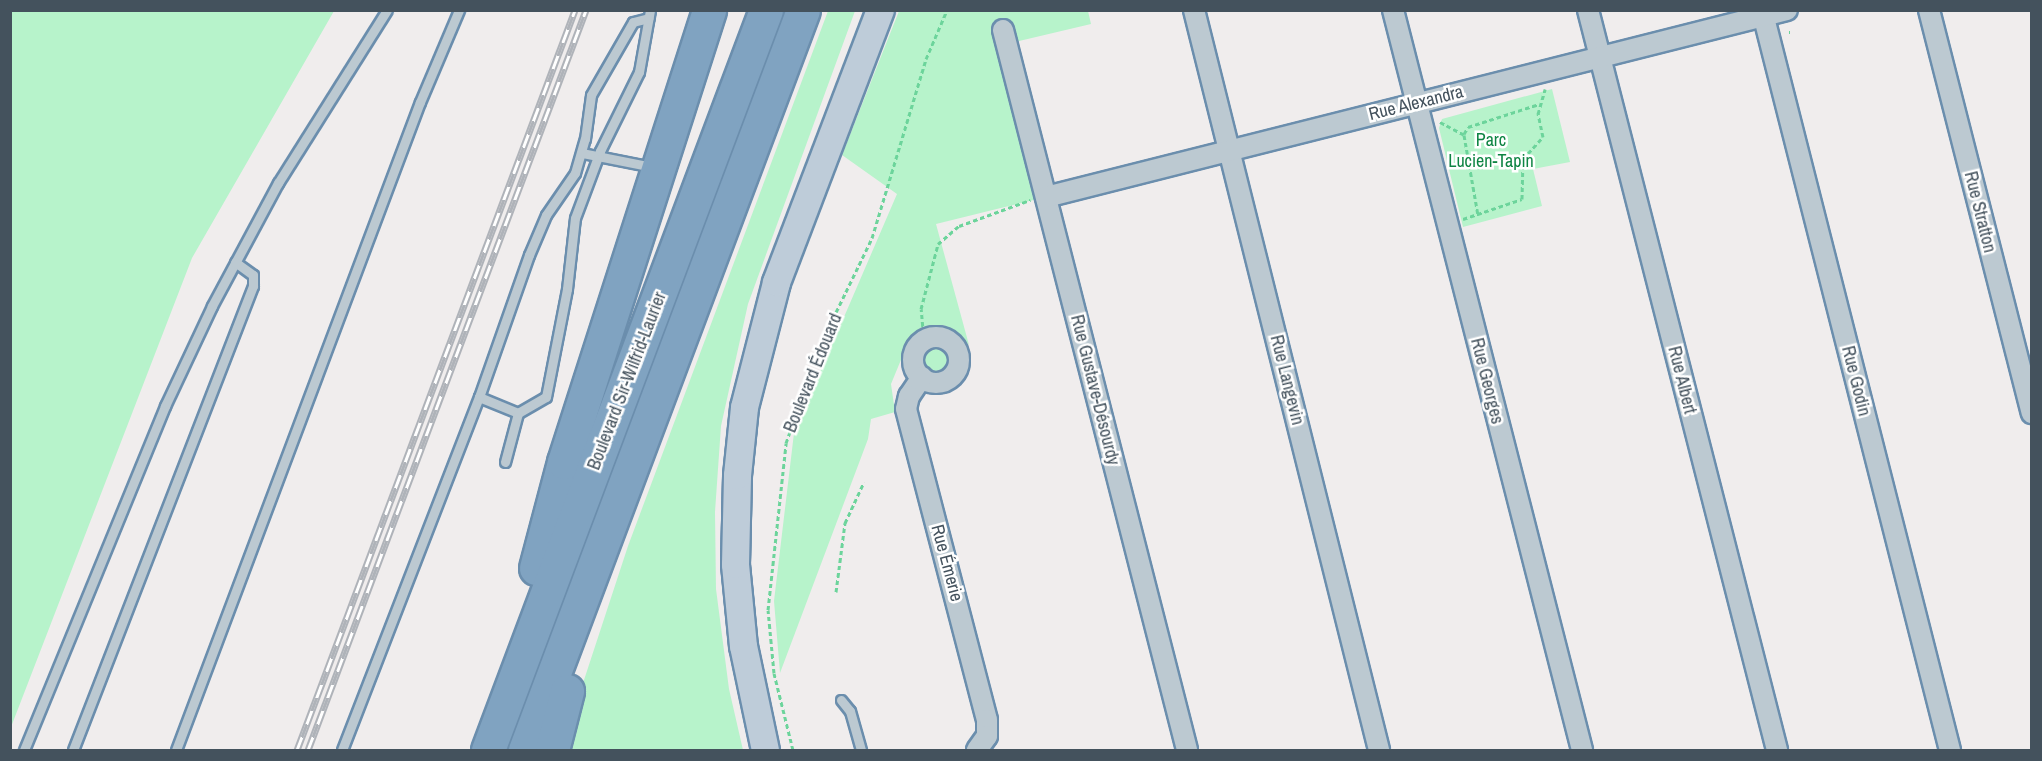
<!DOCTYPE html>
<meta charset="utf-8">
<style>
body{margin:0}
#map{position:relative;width:2042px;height:761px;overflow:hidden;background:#f0eded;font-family:"Archivo Narrow",sans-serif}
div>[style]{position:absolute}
.green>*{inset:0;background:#b7f3cb}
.round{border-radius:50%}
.path>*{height:3px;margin-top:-1.5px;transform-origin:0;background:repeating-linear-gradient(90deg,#6cd49b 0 4.5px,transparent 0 7.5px)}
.roads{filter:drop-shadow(2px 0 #6b8ead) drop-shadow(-2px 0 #6b8ead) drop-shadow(0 2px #6b8ead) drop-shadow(0 -2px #6b8ead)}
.lane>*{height:9px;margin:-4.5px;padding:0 4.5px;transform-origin:4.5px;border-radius:4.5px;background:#bcc9d1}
.street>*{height:20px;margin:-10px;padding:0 10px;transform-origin:10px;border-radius:10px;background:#bcc9d1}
.street>.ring{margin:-10px;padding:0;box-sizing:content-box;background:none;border:20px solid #bcc9d1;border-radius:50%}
.secondary>*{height:27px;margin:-13.5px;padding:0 13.5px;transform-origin:13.5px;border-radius:13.5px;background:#beccd9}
.highway>*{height:33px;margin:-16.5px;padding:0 16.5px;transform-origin:16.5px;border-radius:16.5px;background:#80a3c1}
.rail>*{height:7px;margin-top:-3.5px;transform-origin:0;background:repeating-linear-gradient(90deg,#fff 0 14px,#afb3b9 0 28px);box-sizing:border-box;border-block:2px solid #afb3b9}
span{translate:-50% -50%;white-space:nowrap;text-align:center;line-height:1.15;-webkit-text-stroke:5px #fff;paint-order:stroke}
.street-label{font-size:18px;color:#44525d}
.park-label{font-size:18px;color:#0e8443}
.frame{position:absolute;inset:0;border:12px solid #44525d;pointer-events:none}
</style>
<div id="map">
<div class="green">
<div style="clip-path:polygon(11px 10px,334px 11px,192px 258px,11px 727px)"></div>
<div style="clip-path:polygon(828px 11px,855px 11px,748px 304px,721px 426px,715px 512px,716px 589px,729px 689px,743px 750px,561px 750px,628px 546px)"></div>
<div style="clip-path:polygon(899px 11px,1088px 11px,1091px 24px,1007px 44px,1046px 197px,936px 224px,969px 345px,954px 330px,943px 325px,924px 327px,910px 338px,891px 384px,895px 412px,871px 419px,868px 439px,780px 673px,774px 601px,794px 433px,897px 194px,842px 155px)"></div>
<div style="clip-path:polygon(1552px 89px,1570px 162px,1533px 169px,1542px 206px,1463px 227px,1439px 128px,1442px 119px)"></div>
<div class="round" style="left:925px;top:349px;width:22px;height:22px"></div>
</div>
<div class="path">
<div style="left:1789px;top:32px;width:1px"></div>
<div style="left:1440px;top:122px;width:27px;rotate:28deg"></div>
<div style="left:1464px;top:135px;width:81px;rotate:80.1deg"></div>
<div style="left:1464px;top:134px;width:8px;rotate:-60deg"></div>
<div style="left:1468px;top:127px;width:75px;rotate:-17.9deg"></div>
<div style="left:1463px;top:219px;width:62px;rotate:-18.7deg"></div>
<div style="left:1522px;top:199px;width:40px;rotate:-88.6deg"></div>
<div style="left:1523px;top:159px;width:30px;rotate:-48deg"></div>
<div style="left:1543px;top:137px;width:24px;rotate:-102deg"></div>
<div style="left:1538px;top:114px;width:26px;rotate:-74deg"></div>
<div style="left:924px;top:341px;width:32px;rotate:-95deg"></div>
<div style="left:921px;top:309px;width:67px;rotate:-75.3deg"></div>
<div style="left:938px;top:244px;width:28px;rotate:-41deg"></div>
<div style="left:959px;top:226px;width:76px;rotate:-20.1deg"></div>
<div style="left:836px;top:592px;width:70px;rotate:-82.6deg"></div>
<div style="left:845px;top:523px;width:45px;rotate:-65.1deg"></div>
<div style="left:793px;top:750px;width:79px;rotate:-103.9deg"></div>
<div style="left:774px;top:673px;width:63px;rotate:-95.4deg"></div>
<div style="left:768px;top:610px;width:168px;rotate:-83.8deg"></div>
<div style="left:786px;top:443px;width:110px;rotate:-70.4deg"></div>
<div style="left:823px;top:339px;width:112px;rotate:-64.1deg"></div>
<div style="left:872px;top:238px;width:187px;rotate:-73.2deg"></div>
<div style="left:926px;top:59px;width:53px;rotate:-66.8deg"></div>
</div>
<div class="roads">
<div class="lane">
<div style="left:582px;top:153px;width:72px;rotate:11.2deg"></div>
<div style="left:479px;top:397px;width:42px;rotate:22.3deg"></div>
<div style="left:505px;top:462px;width:51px;rotate:-75.1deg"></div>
<div style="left:518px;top:413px;width:32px;rotate:-30deg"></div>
<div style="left:546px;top:397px;width:110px;rotate:-79deg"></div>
<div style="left:567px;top:289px;width:71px;rotate:-83.6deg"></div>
<div style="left:575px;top:218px;width:72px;rotate:-69.5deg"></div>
<div style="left:600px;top:151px;width:88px;rotate:-63.7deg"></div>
<div style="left:639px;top:72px;width:63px;rotate:-79.9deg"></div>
<div style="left:841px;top:700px;width:14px;rotate:51deg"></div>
<div style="left:850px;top:711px;width:41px;rotate:74.2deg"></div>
<div style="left:24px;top:750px;width:372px;rotate:-67.7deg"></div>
<div style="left:165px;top:406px;width:110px;rotate:-64.8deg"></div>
<div style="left:212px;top:306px;width:140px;rotate:-61.8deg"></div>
<div style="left:278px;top:183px;width:204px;rotate:-57.8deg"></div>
<div style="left:73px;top:750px;width:498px;rotate:-68.8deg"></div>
<div style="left:253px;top:286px;width:11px;rotate:-90deg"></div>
<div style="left:253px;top:275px;width:22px;rotate:-144deg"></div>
<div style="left:176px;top:750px;width:692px;rotate:-69.37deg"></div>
<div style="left:420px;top:102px;width:100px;rotate:-67deg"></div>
<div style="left:342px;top:750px;width:379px;rotate:-68.8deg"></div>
<div style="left:479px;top:397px;width:151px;rotate:-70.6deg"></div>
<div style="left:529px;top:255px;width:43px;rotate:-67deg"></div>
<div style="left:546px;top:215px;width:51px;rotate:-55.4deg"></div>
<div style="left:575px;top:173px;width:35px;rotate:-74deg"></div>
<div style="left:585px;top:139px;width:44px;rotate:-82.2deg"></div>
<div style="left:591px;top:95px;width:84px;rotate:-60.1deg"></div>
<div style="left:633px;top:22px;width:16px;rotate:-14deg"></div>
</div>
<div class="street">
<div style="left:1194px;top:10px;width:763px;rotate:75.96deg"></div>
<div style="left:1393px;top:10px;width:764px;rotate:75.67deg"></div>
<div style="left:1588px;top:10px;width:764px;rotate:75.67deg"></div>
<div style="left:1762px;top:10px;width:764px;rotate:75.75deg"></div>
<div style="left:1929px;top:10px;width:416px;rotate:75.7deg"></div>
<div style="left:1003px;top:30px;width:743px;rotate:75.66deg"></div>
<div style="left:1046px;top:197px;width:764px;rotate:-14.16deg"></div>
<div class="ring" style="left:913px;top:337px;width:26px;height:26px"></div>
<div style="left:922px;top:377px;width:23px;rotate:124deg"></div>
<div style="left:909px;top:396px;width:13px;rotate:103deg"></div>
<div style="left:906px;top:409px;width:321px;rotate:75.4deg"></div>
<div style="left:987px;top:720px;width:16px;rotate:90deg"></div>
<div style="left:987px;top:736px;width:17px;rotate:126deg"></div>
</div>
<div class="secondary">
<div style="left:765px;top:750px;width:106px;rotate:-101.9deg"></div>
<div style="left:743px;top:646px;width:82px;rotate:-95.6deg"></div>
<div style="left:735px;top:564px;width:89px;rotate:-88.7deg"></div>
<div style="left:737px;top:475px;width:68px;rotate:-84.1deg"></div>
<div style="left:744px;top:407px;width:129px;rotate:-75.6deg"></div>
<div style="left:776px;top:282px;width:291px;rotate:-69.1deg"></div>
</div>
<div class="highway">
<div style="left:536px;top:568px;width:110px;rotate:-75.2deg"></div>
<div style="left:564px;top:462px;width:475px;rotate:-72.2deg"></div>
<div style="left:488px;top:750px;width:790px;rotate:-69.41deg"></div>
<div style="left:525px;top:750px;width:790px;rotate:-69.41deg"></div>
<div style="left:552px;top:750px;width:61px;rotate:-75.7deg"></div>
</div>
</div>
<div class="rail">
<div style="left:297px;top:750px;width:790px;rotate:-69.41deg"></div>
<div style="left:308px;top:750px;width:790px;rotate:-69.41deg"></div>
</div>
<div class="street-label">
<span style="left:1416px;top:103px;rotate:-14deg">Rue Alexandra</span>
<span style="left:1980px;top:212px;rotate:76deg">Rue Stratton</span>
<span style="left:813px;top:373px;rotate:-68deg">Boulevard Édouard</span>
<span style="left:1287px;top:380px;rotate:76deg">Rue Langevin</span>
<span style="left:1682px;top:380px;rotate:76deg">Rue Albert</span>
<span style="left:627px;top:381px;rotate:-69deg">Boulevard Sir-Wilfrid-Laurier</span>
<span style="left:1487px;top:381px;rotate:76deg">Rue Georges</span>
<span style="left:1856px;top:381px;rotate:76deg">Rue Godin</span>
<span style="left:1095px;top:390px;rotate:76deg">Rue Gustave-Désourdy</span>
<span style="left:947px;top:563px;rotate:75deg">Rue Émerie</span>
</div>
<div class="park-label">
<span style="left:1491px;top:151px">Parc<br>Lucien-Tapin</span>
</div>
<div class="frame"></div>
</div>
